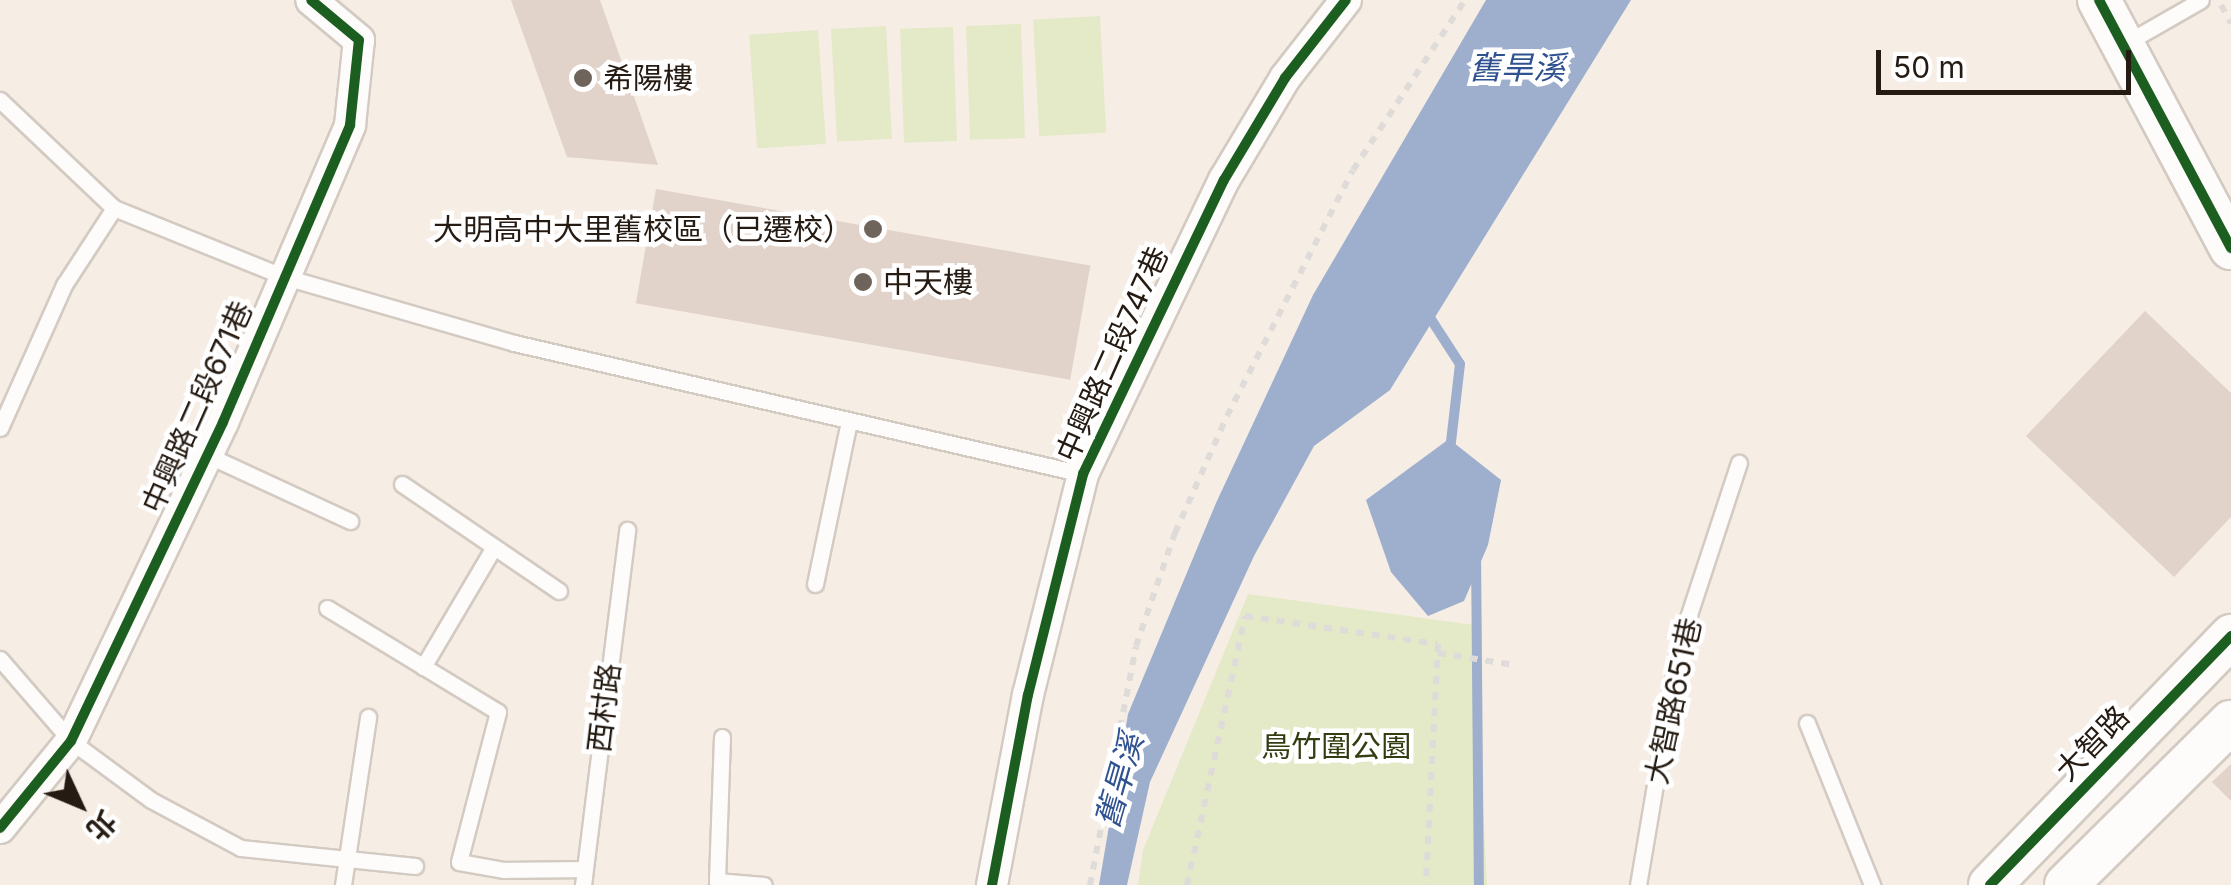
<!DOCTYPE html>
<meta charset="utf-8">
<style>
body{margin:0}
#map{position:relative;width:2231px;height:885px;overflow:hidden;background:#f6ede5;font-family:Inter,"Noto Sans TC",sans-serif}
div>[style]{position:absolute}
.green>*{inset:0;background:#e4eac7;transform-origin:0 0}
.water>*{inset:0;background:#9eaecd}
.stream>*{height:10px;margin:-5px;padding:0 5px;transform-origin:5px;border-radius:5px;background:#9eaecd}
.building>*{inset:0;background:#e1d2ca;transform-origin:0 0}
.path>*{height:6px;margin-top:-3px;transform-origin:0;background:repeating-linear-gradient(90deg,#dedbd9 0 8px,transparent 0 16px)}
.roads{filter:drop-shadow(2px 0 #d3cac2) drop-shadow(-2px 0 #d3cac2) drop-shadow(0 2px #d3cac2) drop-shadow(0 -2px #d3cac2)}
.lane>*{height:15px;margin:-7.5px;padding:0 7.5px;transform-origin:7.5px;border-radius:7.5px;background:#fefcfb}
.street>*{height:30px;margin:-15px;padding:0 15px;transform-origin:15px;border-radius:15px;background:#fefcfb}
.secondary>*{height:42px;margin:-21px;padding:0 21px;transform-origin:21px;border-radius:21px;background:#fefcfb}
.cycleway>*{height:10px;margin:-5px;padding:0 5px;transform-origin:5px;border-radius:5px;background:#1b5e20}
.dots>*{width:28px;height:28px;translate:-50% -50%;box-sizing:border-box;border:5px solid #fff;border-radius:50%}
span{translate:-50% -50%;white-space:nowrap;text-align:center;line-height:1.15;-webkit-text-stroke:9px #fff;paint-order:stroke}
.poi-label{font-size:30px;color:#251b12}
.left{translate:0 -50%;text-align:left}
.right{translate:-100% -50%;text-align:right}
.street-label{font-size:30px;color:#251b12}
.park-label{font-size:30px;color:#323d12}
.water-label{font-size:32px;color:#305290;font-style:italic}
.north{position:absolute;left:30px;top:755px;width:100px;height:100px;-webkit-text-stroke:8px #fff;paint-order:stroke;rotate:134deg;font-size:28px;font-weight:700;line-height:40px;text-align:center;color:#251b12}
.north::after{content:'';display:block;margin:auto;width:35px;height:45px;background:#251b12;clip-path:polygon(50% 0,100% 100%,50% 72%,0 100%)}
.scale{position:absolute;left:1876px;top:50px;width:255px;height:45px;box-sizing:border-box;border:5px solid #251b12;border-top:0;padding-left:12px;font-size:30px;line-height:35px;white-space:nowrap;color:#251b12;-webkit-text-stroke:8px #fff;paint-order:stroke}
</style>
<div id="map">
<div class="green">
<div style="left:1100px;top:16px;width:117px;height:67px;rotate:87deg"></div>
<div style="left:1021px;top:24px;width:114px;height:55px;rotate:88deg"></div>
<div style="left:886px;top:26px;width:113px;height:55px;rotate:87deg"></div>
<div style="left:953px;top:27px;width:114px;height:53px;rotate:88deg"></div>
<div style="left:818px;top:30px;width:114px;height:69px;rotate:86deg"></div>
<div style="clip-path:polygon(1248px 594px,1474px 625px,1487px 885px,1138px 885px,1143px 850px)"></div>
</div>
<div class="water">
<div style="clip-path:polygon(1486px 0,1631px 0,1390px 390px,1314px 446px,1254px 556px,1150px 782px,1127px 885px,1099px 885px,1128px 714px,1216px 503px,1313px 295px)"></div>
<div style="clip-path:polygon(1449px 439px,1501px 480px,1488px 545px,1464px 601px,1428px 616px,1391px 572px,1366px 500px)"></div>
</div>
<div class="stream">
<div style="left:1425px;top:310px;width:64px;rotate:57.1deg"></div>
<div style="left:1460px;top:364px;width:88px;rotate:96.6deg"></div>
<div style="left:1476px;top:552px;width:333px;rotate:89.5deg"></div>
</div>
<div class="building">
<div style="clip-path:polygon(511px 0,600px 0,658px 165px,567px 157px)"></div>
<div style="left:656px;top:189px;width:441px;height:116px;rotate:10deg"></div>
<div style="clip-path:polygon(2145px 311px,2231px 393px,2231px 517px,2174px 577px,2026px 436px)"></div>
<div style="clip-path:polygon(2231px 764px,2231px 801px,2212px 782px)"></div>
</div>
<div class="path">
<div style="left:2221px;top:5px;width:21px;rotate:61deg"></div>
<div style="left:1438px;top:653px;width:77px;rotate:9deg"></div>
<div style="left:1090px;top:885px;width:243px;rotate:-79.1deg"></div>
<div style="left:1136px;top:646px;width:120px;rotate:-71deg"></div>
<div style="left:1175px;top:533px;width:128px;rotate:-66deg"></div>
<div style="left:1227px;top:416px;width:276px;rotate:-62.9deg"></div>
<div style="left:1353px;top:170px;width:204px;rotate:-56.6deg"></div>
<div style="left:1187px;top:885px;width:275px;rotate:-77.8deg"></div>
<div style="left:1245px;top:616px;width:195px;rotate:8.3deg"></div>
<div style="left:1438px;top:644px;width:241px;rotate:92.9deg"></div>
</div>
<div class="roads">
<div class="lane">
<div style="left:2126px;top:43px;width:86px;rotate:-29.8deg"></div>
<div style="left:0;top:100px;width:157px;rotate:43.5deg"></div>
<div style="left:114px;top:208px;width:181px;rotate:22deg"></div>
<div style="left:282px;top:276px;width:241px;rotate:16.1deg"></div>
<div style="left:514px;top:343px;width:584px;rotate:12.97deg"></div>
<div style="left:0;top:428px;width:157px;rotate:-65.9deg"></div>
<div style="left:64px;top:285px;width:92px;rotate:-57deg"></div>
<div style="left:205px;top:454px;width:160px;rotate:24.8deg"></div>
<div style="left:402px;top:484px;width:190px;rotate:34.3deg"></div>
<div style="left:815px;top:584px;width:167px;rotate:-78.2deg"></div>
<div style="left:327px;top:608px;width:200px;rotate:31.3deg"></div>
<div style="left:498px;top:712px;width:155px;rotate:104.6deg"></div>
<div style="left:459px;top:862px;width:46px;rotate:10.1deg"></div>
<div style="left:504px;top:870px;width:78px;rotate:-0.7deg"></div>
<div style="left:0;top:659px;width:108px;rotate:49.1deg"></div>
<div style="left:71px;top:741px;width:99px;rotate:36.4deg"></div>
<div style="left:151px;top:800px;width:102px;rotate:28.1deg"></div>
<div style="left:241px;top:848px;width:175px;rotate:5.9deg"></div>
<div style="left:423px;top:667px;width:139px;rotate:-59.4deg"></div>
<div style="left:1807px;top:723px;width:175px;rotate:68.1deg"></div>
<div style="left:722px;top:737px;width:144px;rotate:92deg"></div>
<div style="left:717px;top:881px;width:47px;rotate:4.9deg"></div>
<div style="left:343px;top:885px;width:170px;rotate:-81.5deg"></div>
<div style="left:583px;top:885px;width:358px;rotate:-82.9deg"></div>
<div style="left:1638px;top:885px;width:240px;rotate:-80.4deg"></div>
<div style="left:1678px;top:648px;width:195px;rotate:-71.8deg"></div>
</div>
<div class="street">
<div style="left:0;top:828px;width:112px;rotate:-50.8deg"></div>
<div style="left:71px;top:741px;width:353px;rotate:-64.5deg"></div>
<div style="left:223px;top:422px;width:323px;rotate:-66.8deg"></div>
<div style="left:350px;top:125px;width:85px;rotate:-84deg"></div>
<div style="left:359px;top:40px;width:62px;rotate:-140.2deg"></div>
<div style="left:992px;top:885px;width:193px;rotate:-79.3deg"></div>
<div style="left:1028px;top:695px;width:228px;rotate:-76deg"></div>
<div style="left:1083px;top:474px;width:326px;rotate:-64.4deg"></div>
<div style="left:1224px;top:180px;width:119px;rotate:-59.1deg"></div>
<div style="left:1285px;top:78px;width:99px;rotate:-52deg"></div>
</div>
<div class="secondary">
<div style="left:2099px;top:0;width:281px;rotate:62deg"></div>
<div style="left:1990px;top:885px;width:347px;rotate:-45.9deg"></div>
<div style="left:2066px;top:885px;width:232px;rotate:-44.7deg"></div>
</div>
</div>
<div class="cycleway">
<div style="left:2099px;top:0;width:281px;rotate:62deg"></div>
<div style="left:0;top:828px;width:112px;rotate:-50.8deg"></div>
<div style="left:71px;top:741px;width:353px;rotate:-64.5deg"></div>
<div style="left:223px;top:422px;width:323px;rotate:-66.8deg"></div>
<div style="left:350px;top:125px;width:85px;rotate:-84deg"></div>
<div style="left:359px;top:40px;width:62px;rotate:-140.2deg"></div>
<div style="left:992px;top:885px;width:193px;rotate:-79.3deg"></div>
<div style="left:1028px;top:695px;width:228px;rotate:-76deg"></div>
<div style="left:1083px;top:474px;width:326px;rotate:-64.4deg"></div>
<div style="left:1224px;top:180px;width:119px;rotate:-59.1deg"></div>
<div style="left:1285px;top:78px;width:99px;rotate:-52deg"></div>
<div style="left:1990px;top:885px;width:347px;rotate:-45.9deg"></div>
</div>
<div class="dots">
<div style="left:583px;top:78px;background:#6e645c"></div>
<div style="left:873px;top:229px;background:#6e645c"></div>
<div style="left:863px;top:282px;background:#6e645c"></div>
</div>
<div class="poi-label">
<span class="left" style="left:603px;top:78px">希陽樓</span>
<span class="right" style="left:853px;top:229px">大明高中大里舊校區（已遷校）</span>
<span class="left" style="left:883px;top:282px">中天樓</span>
</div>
<div class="street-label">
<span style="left:1112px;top:354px;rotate:-66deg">中興路二段747巷</span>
<span style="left:197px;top:407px;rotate:-66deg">中興路二段671巷</span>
<span style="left:1673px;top:701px;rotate:-78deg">大智路651巷</span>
<span style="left:604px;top:708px;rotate:-83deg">西村路</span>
<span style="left:2092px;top:743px;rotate:-46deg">大智路</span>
</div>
<div class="park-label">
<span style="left:1336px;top:746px">鳥竹圍公園</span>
</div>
<div class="water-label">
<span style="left:1517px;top:68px">舊旱溪</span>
<span style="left:1120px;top:781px;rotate:-74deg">舊旱溪</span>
</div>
<div class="north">北</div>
<div class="scale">50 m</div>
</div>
